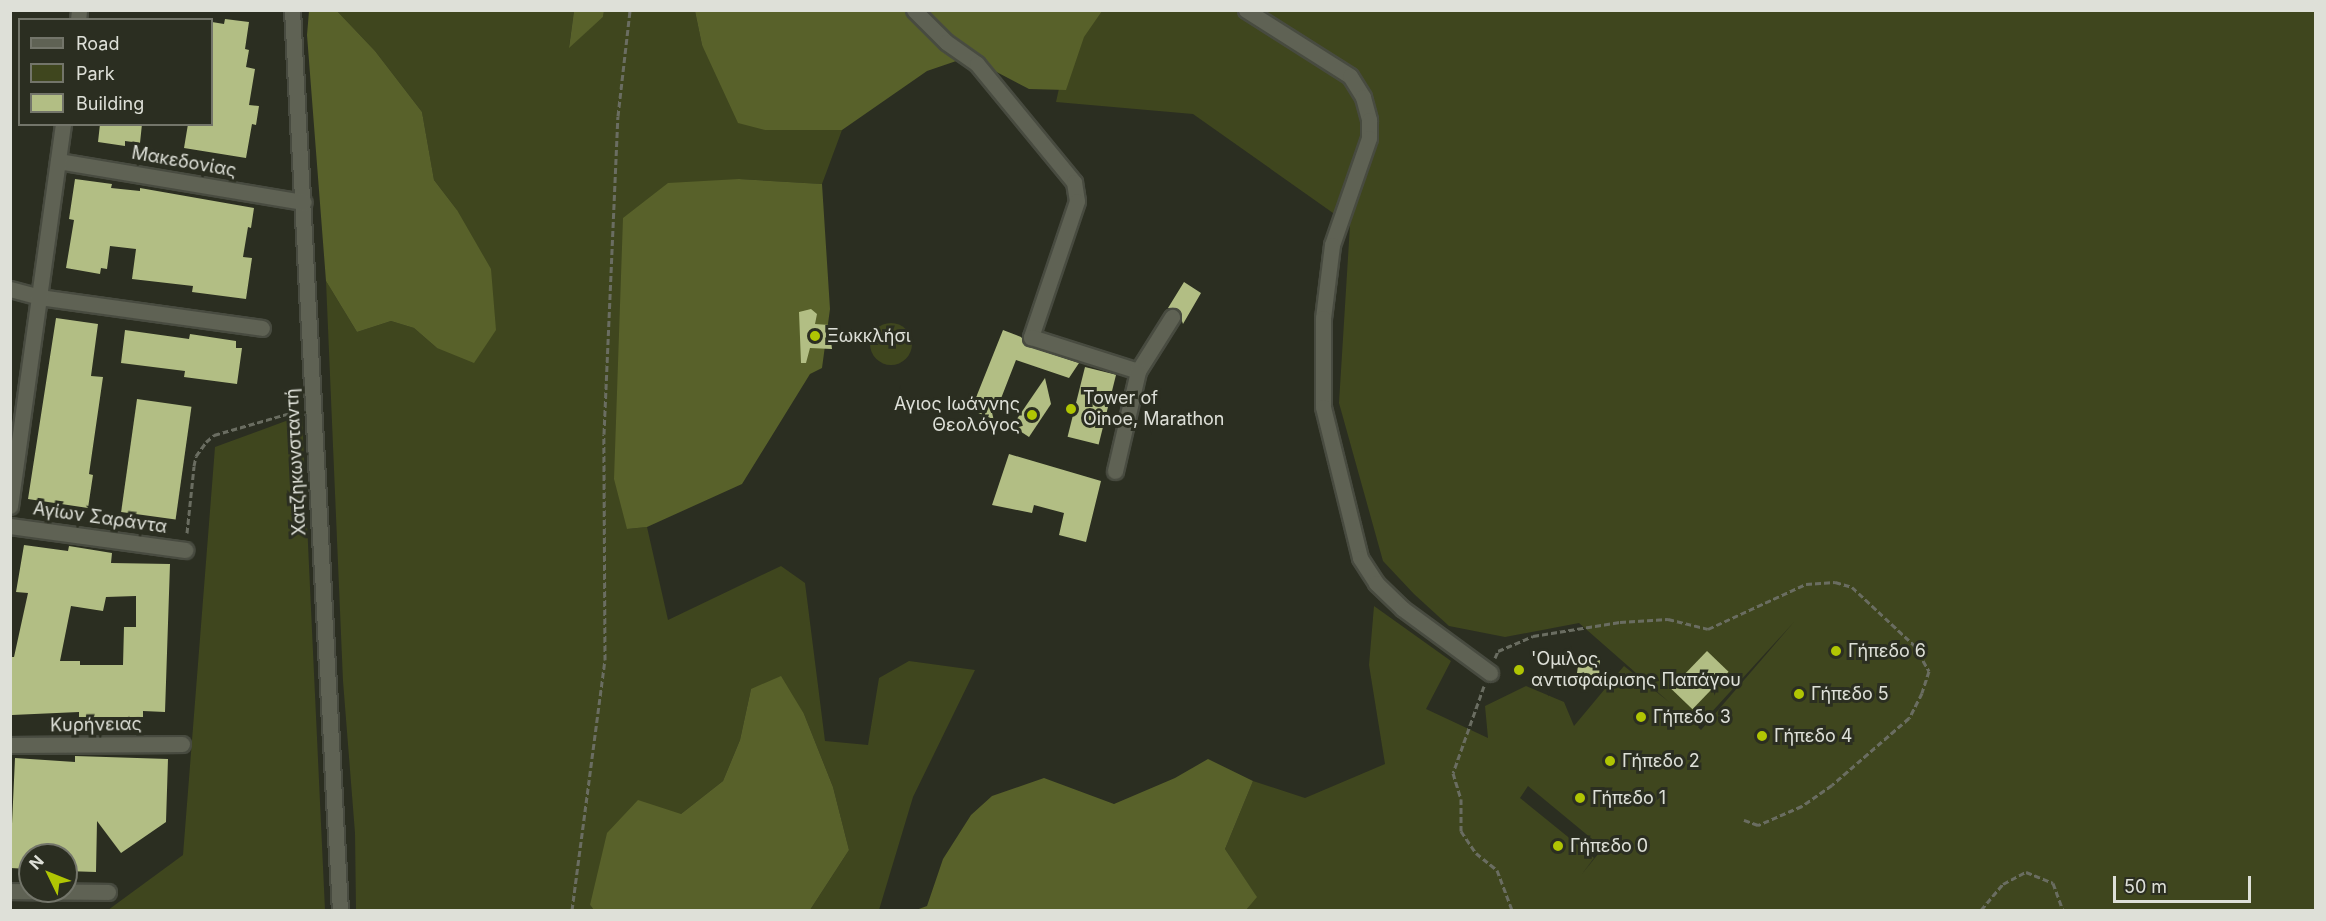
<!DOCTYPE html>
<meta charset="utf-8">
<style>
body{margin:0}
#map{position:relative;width:2326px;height:921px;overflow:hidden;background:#2b2e21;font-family:Inter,sans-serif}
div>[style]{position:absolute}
.green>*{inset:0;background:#3f461e}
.round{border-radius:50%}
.forest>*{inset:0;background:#58612a}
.building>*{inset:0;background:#b2be84;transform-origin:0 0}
.path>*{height:3px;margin-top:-1.5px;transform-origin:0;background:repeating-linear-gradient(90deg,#6a6d61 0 6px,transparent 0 9px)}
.roads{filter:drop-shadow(2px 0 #484b40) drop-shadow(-2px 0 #484b40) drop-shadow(0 2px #484b40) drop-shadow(0 -2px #484b40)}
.minor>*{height:15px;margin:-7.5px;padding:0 7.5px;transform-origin:7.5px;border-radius:7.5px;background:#5f6254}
.dots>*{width:16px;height:16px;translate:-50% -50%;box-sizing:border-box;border:3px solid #2b2e21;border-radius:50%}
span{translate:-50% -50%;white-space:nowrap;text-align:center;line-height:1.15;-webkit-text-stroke:6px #2b2e21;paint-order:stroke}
.street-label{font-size:18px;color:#dee0d8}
.poi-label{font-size:18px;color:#dee0d8}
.left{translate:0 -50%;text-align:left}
.right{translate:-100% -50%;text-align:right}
.frame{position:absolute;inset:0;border:12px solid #dee0d8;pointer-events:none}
.legend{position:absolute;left:18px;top:18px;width:195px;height:108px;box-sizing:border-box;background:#2b2e21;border:2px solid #73756a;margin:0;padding:8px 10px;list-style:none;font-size:18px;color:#dee0d8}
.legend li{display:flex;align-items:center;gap:12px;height:30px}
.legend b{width:30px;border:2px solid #73756a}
.north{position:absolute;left:18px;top:843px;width:60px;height:60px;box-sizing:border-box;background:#2b2e21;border:2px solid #73756a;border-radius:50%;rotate:313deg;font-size:16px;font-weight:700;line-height:24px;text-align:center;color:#dee0d8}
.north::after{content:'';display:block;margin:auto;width:21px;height:27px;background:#b0c503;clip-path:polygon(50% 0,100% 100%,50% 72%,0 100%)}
.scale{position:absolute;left:2113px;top:876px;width:138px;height:27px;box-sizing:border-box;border:3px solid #dee0d8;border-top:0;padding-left:8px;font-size:18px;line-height:21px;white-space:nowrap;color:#dee0d8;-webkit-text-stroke:4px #2b2e21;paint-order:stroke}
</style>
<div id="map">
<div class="green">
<div style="clip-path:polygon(337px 11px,574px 11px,569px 47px,603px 17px,604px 11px,695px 11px,702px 45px,765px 130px,842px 130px,822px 184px,739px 179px,627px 529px,647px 527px,668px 620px,781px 566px,805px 583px,825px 741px,868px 745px,879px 678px,909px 661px,975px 670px,913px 797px,879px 910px,810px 910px,849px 850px,833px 787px,804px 714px,751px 689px,740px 740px,723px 781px,681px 814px,590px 905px,594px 910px,356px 910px,355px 833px,343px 681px,326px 281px,357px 332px,391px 321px,414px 328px,437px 348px,457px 210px,434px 180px,422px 112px,375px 51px)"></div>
<div style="clip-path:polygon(evenodd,1076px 11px,2315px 11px,2315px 910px,1246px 910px,1256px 896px,1225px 849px,1253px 781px,1305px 798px,1385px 764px,1369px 665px,1374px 606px,1451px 661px,1426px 709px,1488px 738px,1485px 706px,1526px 686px,1564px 702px,1574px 726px,1624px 666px,1669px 702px,1579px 623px,1505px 637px,1449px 626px,1414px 594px,1383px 561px,1339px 403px,1350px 225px,1193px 114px,1056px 102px,1076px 11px,1794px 622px,1701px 730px,1698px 727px,1794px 622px,1076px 11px,1528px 786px,1603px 848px,1582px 874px,1594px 858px,1520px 798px,1528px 786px)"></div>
<div class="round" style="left:870px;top:323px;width:42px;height:42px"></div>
<div style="clip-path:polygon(302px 415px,325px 910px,108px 910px,183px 855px,215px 447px)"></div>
</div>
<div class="forest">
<div style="clip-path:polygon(309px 11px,337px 11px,375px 51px,422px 112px,434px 180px,457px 210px,491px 269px,496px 330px,474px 363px,437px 348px,414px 328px,391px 321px,357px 332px,326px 281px,307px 35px)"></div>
<div style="clip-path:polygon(574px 11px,604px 11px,603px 17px,569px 48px)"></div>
<div style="clip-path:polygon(695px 11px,1102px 11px,1084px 37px,1066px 90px,1029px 89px,968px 57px,927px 71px,842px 130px,765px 130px,738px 123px,702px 45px)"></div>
<div style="clip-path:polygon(739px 179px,822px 184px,830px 309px,822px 368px,810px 374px,742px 484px,647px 527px,627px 529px,614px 479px,623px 218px,668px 183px)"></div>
<div style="clip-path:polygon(781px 676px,804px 714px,833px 787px,849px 850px,810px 910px,594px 910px,590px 905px,607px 833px,638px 800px,681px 814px,723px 781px,740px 740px,751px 689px)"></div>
<div style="clip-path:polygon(1208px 759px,1253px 781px,1225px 849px,1257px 897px,1246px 910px,916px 910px,927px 906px,943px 859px,971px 815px,992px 796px,1044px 778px,1114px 804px,1175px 778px)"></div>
</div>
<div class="building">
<div style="clip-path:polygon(225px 19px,249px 22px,245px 49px,249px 50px,246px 67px,255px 69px,249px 105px,259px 106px,256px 125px,252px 124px,246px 158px,184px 148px,188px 124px,212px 124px,212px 22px,224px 24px)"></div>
<div style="clip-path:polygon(100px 124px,142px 124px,140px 143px,125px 141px,125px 146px,98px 142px)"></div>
<div style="clip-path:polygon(75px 179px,112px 184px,111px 188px,140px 191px,140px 188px,254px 208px,251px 228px,248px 227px,243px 257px,252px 258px,246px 299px,192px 292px,193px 286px,132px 279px,136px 249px,110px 246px,107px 269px,101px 268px,100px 274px,66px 268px,74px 220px,69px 219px)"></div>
<div style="clip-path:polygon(1184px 282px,1201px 293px,1183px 324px,1178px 309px,1168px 308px)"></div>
<div style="clip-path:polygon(811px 309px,817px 314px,815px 324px,829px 325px,832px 349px,810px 348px,806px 363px,801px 363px,799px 312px)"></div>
<div style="clip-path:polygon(56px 318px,98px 324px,91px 376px,103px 377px,89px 474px,93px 475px,88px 508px,28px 499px)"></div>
<div style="clip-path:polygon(125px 330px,189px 339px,190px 334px,236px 341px,236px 348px,242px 348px,237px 384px,184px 377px,185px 371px,121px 363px)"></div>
<div style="clip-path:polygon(1003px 330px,1021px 337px,1028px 346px,1079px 363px,1069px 378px,1016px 360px,993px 419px,971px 410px)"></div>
<div style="left:1085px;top:367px;width:32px;height:72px;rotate:14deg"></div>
<div style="clip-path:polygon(1045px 378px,1051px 404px,1029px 437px,1012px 426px)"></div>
<div style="left:137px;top:399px;width:55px;height:114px;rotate:8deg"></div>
<div style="clip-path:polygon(1009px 454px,1101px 481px,1086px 542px,1059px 535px,1064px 513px,1034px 505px,1032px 513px,992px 505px)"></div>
<div style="clip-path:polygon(evenodd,24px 545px,68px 551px,69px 546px,112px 553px,111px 563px,170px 564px,165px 712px,143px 711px,143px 717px,79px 717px,79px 712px,12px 715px,12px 657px,14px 657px,28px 593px,16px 592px,24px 545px,136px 596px,136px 627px,124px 627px,123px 665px,80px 665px,80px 661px,60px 661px,71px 606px,103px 611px,106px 597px,136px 596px)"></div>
<div style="left:1707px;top:651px;width:30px;height:52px;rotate:44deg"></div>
<div style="clip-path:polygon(1600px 658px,1599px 679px,1576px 680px,1579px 659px)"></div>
<div style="clip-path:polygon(75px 756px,168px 759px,166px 822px,121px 853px,97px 821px,96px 872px,66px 871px,66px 855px,30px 855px,30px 869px,10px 868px,15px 758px,75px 762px)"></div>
</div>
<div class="path">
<div style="left:187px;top:533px;width:67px;rotate:-84deg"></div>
<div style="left:194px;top:466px;width:10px;rotate:-79deg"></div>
<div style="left:196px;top:456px;width:17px;rotate:-54deg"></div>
<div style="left:206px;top:442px;width:11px;rotate:-41deg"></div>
<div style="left:214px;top:435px;width:86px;rotate:-16.1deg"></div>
<div style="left:1495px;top:658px;width:8px;rotate:-67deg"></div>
<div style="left:1498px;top:651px;width:38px;rotate:-23deg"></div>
<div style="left:1533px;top:636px;width:88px;rotate:-9.1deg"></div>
<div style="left:1620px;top:622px;width:48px;rotate:-3.6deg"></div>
<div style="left:1668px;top:619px;width:41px;rotate:14deg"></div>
<div style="left:1708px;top:629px;width:108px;rotate:-24.7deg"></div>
<div style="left:1806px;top:584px;width:29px;rotate:-4deg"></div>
<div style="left:1835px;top:582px;width:18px;rotate:16deg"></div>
<div style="left:1852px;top:587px;width:85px;rotate:43.1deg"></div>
<div style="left:1914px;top:645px;width:30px;rotate:60deg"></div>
<div style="left:1929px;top:671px;width:23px;rotate:108deg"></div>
<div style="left:1922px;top:693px;width:28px;rotate:117deg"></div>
<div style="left:1909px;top:718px;width:102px;rotate:139deg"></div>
<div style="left:1832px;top:785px;width:37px;rotate:145deg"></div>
<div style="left:1802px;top:806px;width:48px;rotate:156.6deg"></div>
<div style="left:1758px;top:825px;width:15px;rotate:-160deg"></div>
<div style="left:1484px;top:686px;width:92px;rotate:109.6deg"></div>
<div style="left:1453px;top:773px;width:27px;rotate:73deg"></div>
<div style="left:1461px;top:799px;width:32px;rotate:90deg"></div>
<div style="left:1461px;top:831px;width:27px;rotate:56deg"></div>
<div style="left:1476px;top:853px;width:27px;rotate:39deg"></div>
<div style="left:1497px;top:870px;width:43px;rotate:69.4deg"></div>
<div style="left:572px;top:910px;width:252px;rotate:-82.5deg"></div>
<div style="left:605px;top:660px;width:226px;rotate:-90.3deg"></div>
<div style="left:604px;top:434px;width:318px;rotate:-87.5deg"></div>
<div style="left:618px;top:116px;width:107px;rotate:-83.5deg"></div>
<div style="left:1981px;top:910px;width:34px;rotate:-50deg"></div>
<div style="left:2003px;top:884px;width:26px;rotate:-28deg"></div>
<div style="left:2026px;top:872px;width:29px;rotate:22deg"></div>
<div style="left:2053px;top:883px;width:29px;rotate:70deg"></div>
</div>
<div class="roads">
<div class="minor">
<div style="left:292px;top:10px;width:901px;rotate:86.95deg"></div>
<div style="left:914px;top:10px;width:45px;rotate:45deg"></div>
<div style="left:946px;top:42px;width:38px;rotate:35deg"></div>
<div style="left:977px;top:64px;width:153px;rotate:50.6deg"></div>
<div style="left:1074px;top:182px;width:19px;rotate:81deg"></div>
<div style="left:1077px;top:201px;width:144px;rotate:108.7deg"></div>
<div style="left:1031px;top:337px;width:112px;rotate:17.6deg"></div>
<div style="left:1138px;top:371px;width:64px;rotate:-57.8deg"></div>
<div style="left:1246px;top:10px;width:123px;rotate:32.4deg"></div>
<div style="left:1350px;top:76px;width:25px;rotate:58deg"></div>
<div style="left:1363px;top:97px;width:24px;rotate:75deg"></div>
<div style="left:1369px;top:120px;width:18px;rotate:90deg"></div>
<div style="left:1369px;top:138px;width:113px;rotate:109.1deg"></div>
<div style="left:1332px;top:245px;width:74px;rotate:97deg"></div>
<div style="left:1323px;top:318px;width:89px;rotate:90deg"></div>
<div style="left:1323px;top:407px;width:155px;rotate:76.2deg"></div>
<div style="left:1360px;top:558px;width:30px;rotate:57deg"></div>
<div style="left:1376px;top:583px;width:37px;rotate:44deg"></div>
<div style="left:1403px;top:609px;width:108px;rotate:36.3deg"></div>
<div style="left:78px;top:20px;width:10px;rotate:-84deg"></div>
<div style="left:58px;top:161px;width:249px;rotate:9.5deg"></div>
<div style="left:10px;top:289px;width:30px;rotate:15deg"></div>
<div style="left:39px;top:297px;width:225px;rotate:7.9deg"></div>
<div style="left:1115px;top:471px;width:103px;rotate:-77deg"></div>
<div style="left:10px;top:506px;width:386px;rotate:-82.1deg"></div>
<div style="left:10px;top:526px;width:177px;rotate:7.8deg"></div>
<div style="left:10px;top:745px;width:172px;rotate:-0.3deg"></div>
<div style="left:10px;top:891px;width:98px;rotate:0.6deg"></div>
</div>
</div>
<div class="dots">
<div style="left:815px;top:336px;background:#b0c503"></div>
<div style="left:1071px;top:409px;background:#b0c503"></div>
<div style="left:1032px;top:415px;background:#b0c503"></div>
<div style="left:1836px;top:651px;background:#b0c503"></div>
<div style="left:1519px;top:670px;background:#b0c503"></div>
<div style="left:1799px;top:694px;background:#b0c503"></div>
<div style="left:1641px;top:717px;background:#b0c503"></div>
<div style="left:1762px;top:736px;background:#b0c503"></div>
<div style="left:1610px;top:761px;background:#b0c503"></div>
<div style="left:1580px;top:798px;background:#b0c503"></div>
<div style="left:1558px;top:846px;background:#b0c503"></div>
</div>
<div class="street-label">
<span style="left:184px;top:162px;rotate:10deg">Μακεδονίας</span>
<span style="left:296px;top:462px;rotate:-93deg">Χατζηκωνσταντή</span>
<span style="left:100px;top:518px;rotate:8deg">Αγίων Σαράντα</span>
<span style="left:96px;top:725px;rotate:-1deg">Κυρήνειας</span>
</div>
<div class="poi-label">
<span class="left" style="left:827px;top:336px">Ξωκκλήσι</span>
<span class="left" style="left:1083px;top:409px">Tower of<br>Oinoe, Marathon</span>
<span class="right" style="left:1020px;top:415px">Αγιος Ιωάννης<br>Θεολόγος</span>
<span class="left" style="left:1848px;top:651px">Γήπεδο 6</span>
<span class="left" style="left:1531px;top:670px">'Ομιλος<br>αντισφαίρισης Παπάγου</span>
<span class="left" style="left:1811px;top:694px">Γήπεδο 5</span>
<span class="left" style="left:1653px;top:717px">Γήπεδο 3</span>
<span class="left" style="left:1774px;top:736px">Γήπεδο 4</span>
<span class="left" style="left:1622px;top:761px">Γήπεδο 2</span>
<span class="left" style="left:1592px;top:798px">Γήπεδο 1</span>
<span class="left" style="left:1570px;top:846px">Γήπεδο 0</span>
</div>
<div class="frame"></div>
<ul class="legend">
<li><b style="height:8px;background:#5f6254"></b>Road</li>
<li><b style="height:16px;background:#3f461e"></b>Park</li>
<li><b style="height:16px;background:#b2be84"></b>Building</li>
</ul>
<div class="north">N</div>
<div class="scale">50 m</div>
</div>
